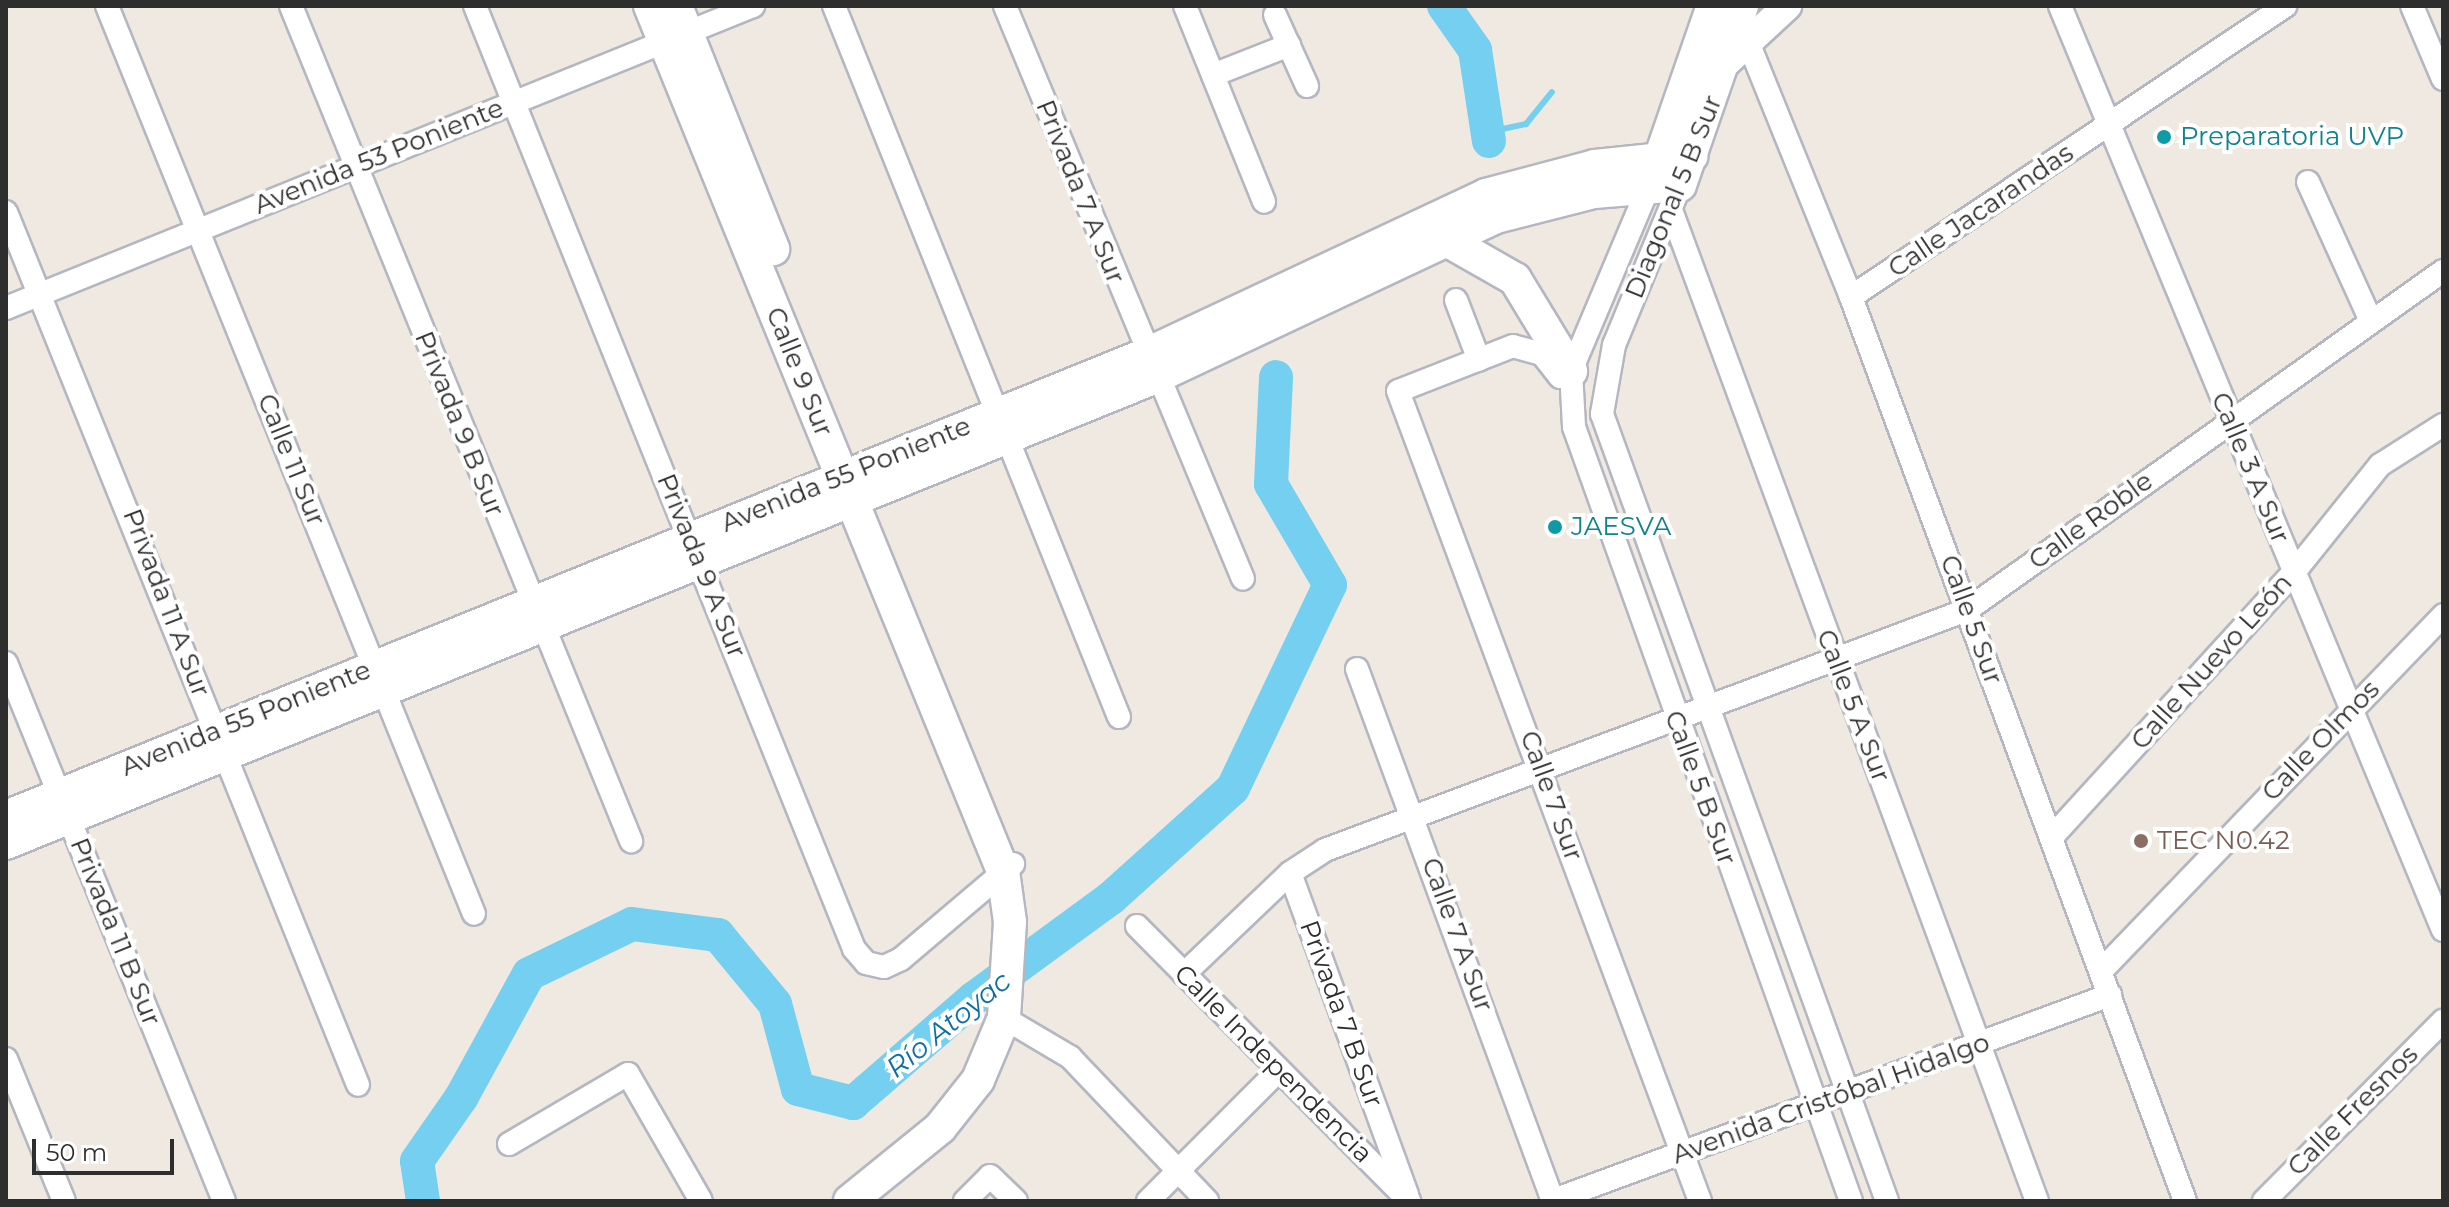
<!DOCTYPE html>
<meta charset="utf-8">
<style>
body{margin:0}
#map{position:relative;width:2449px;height:1207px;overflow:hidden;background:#efe9e1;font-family:Montserrat,sans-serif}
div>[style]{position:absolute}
.stream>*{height:6px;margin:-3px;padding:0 3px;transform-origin:3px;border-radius:3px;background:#75cff0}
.river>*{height:34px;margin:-17px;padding:0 17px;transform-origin:17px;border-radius:17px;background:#75cff0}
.roads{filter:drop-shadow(2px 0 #b4b7c1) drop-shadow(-2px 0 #b4b7c1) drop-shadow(0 2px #b4b7c1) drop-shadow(0 -2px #b4b7c1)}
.minor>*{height:22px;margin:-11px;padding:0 11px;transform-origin:11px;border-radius:11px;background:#fff}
.tertiary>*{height:28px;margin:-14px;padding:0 14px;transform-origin:14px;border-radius:14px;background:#fff}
.secondary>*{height:32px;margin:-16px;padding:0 16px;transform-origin:16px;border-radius:16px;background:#fff}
.dots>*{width:22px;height:22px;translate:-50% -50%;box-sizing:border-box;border:4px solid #fff;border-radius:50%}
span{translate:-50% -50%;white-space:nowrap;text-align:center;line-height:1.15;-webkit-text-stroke:8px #fff;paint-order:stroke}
.culture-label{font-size:26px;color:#0d838f}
.left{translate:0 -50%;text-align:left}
.street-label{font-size:26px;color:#2e2e2e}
.education-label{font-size:26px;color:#785e54}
.water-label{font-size:28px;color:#0d6fa3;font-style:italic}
.frame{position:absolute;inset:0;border:8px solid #2e2e2e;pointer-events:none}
.scale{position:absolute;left:32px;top:1139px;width:142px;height:36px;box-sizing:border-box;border:4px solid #2e2e2e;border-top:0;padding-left:10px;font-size:24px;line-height:28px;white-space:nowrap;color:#2e2e2e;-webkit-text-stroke:6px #fff;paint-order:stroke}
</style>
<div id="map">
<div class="stream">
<div style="left:1493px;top:131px;width:34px;rotate:-12deg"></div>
<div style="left:1526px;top:124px;width:41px;rotate:-50.9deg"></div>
</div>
<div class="river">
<div style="left:1444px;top:6px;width:54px;rotate:54.8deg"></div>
<div style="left:1475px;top:50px;width:92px;rotate:81.3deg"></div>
<div style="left:423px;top:1201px;width:40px;rotate:-98.5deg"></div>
<div style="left:417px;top:1161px;width:77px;rotate:-55.1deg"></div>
<div style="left:461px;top:1098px;width:141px;rotate:-61.3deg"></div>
<div style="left:529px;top:974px;width:114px;rotate:-25.9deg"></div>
<div style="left:632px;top:924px;width:87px;rotate:7.3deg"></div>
<div style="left:718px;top:935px;width:89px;rotate:50.4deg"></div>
<div style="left:775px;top:1004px;width:88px;rotate:74.9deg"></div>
<div style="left:798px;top:1089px;width:57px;rotate:14.3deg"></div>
<div style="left:853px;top:1103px;width:159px;rotate:-40.9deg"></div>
<div style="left:973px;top:999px;width:171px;rotate:-36.2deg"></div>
<div style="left:1111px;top:898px;width:164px;rotate:-42deg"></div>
<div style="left:1233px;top:788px;width:225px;rotate:-64.5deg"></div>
<div style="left:1330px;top:585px;width:117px;rotate:-120.3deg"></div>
<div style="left:1271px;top:484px;width:107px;rotate:-87.3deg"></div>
</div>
<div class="roads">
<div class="minor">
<div style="left:107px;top:6px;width:979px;rotate:67.99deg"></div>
<div style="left:291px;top:6px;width:902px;rotate:67.84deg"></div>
<div style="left:475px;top:6px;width:1016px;rotate:68.1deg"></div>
<div style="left:854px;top:949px;width:18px;rotate:49deg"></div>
<div style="left:866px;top:963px;width:18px;rotate:13deg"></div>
<div style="left:884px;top:967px;width:19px;rotate:-25deg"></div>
<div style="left:901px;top:959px;width:147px;rotate:-40.3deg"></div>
<div style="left:834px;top:6px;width:766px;rotate:68.16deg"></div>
<div style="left:1005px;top:6px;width:620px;rotate:67.44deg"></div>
<div style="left:1185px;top:6px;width:211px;rotate:68deg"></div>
<div style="left:2060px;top:6px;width:1000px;rotate:67.49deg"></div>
<div style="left:2412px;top:6px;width:79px;rotate:67deg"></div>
<div style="left:1275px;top:15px;width:78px;rotate:65.7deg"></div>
<div style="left:1748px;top:42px;width:275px;rotate:68deg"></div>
<div style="left:1851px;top:297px;width:964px;rotate:69.72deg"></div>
<div style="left:1213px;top:75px;width:82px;rotate:-21.5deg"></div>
<div style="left:2308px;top:182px;width:153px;rotate:65.6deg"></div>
<div style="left:1680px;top:185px;width:173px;rotate:112.4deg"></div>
<div style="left:1614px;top:345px;width:70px;rotate:99.9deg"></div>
<div style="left:1602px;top:414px;width:837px;rotate:70.09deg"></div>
<div style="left:1649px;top:186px;width:201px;rotate:112.9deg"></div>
<div style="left:1571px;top:371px;width:56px;rotate:86.9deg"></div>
<div style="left:1574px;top:427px;width:822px;rotate:70.31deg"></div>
<div style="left:1671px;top:210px;width:1056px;rotate:69.73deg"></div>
<div style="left:6px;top:212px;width:941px;rotate:68.04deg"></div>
<div style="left:1851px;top:297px;width:523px;rotate:-33.84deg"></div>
<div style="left:1456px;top:300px;width:64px;rotate:69deg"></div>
<div style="left:6px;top:308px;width:806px;rotate:-22.01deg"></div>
<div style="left:1560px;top:377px;width:29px;rotate:-128deg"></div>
<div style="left:1542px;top:354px;width:30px;rotate:-165deg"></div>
<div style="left:1513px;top:346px;width:123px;rotate:158.6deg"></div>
<div style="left:1398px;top:391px;width:864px;rotate:69.55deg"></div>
<div style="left:6px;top:663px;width:580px;rotate:67.94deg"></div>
<div style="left:1357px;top:669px;width:567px;rotate:69.78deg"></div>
<div style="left:2051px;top:838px;width:362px;rotate:-47.6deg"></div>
<div style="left:2295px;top:571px;width:136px;rotate:-51.3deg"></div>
<div style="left:2380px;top:465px;width:75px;rotate:-32.4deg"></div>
<div style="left:1290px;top:873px;width:343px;rotate:70deg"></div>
<div style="left:1137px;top:926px;width:387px;rotate:45.3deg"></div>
<div style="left:2101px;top:971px;width:494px;rotate:-46.1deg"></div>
<div style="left:1184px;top:974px;width:146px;rotate:-43.6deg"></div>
<div style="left:1290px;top:873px;width:42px;rotate:-33.3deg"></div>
<div style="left:1325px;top:850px;width:685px;rotate:-20.5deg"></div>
<div style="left:1967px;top:610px;width:584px;rotate:-35.46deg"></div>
<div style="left:1004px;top:1018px;width:77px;rotate:30.6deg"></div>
<div style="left:1070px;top:1057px;width:199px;rotate:46.4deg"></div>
<div style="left:6px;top:1059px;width:153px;rotate:67.8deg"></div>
<div style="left:509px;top:1144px;width:138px;rotate:-30.5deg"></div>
<div style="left:628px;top:1074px;width:146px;rotate:60.1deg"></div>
<div style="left:965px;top:1201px;width:35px;rotate:-45deg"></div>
<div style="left:990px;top:1176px;width:36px;rotate:44deg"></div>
<div style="left:1148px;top:1201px;width:184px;rotate:-45deg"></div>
<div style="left:1551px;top:1201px;width:596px;rotate:-20.23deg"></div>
<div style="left:2264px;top:1201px;width:254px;rotate:-45.2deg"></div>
</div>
<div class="tertiary">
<div style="left:1717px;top:71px;width:96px;rotate:-42.9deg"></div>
</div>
<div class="secondary">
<div style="left:650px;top:6px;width:934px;rotate:67.8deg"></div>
<div style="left:1003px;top:871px;width:51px;rotate:82.2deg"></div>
<div style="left:1010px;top:922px;width:96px;rotate:93.6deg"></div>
<div style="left:1004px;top:1018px;width:67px;rotate:112.8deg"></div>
<div style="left:978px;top:1080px;width:61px;rotate:128.4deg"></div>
<div style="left:940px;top:1128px;width:116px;rotate:141deg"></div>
<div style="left:676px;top:6px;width:262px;rotate:68.2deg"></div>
<div style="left:1654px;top:176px;width:180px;rotate:-70.9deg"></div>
<div style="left:1443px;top:238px;width:83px;rotate:29.7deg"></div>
<div style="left:1515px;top:279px;width:108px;rotate:58.7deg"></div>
<div style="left:6px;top:817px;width:1231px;rotate:-22.09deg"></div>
<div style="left:1147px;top:354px;width:374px;rotate:-25.1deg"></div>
<div style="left:1486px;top:195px;width:113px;rotate:-14.9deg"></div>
<div style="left:1595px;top:166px;width:97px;rotate:-5.9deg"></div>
<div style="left:6px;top:843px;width:1241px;rotate:-22.06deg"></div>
<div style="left:1156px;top:377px;width:376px;rotate:-25.2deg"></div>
<div style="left:1496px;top:217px;width:101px;rotate:-14.3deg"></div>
<div style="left:1594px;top:192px;width:86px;rotate:-4.7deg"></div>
<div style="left:1680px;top:185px;width:189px;rotate:-70.9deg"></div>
</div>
</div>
<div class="dots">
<div style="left:2164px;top:137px;background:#0f9aa8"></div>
<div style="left:1555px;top:527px;background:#0f9aa8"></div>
<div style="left:2141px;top:841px;background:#8d6e63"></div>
</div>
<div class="culture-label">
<span class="left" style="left:2180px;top:137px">Preparatoria UVP</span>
<span class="left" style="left:1571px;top:527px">JAESVA</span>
</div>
<div class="street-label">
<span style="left:379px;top:157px;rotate:-22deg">Avenida 53 Poniente</span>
<span style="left:1080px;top:192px;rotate:68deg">Privada 7 A Sur</span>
<span style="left:1674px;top:197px;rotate:-68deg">Diagonal 5 B Sur</span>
<span style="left:1981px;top:211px;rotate:-34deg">Calle Jacarandas</span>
<span style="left:799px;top:372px;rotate:68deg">Calle 9 Sur</span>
<span style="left:459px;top:424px;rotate:68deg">Privada 9 B Sur</span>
<span style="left:291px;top:460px;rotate:68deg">Calle 11 Sur</span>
<span style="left:2250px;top:468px;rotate:67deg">Calle 3 A Sur</span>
<span style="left:846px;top:475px;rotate:-22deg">Avenida 55 Poniente</span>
<span style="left:2091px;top:521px;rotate:-36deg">Calle Roble</span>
<span style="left:701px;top:566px;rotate:68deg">Privada 9 A Sur</span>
<span style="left:166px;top:603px;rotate:69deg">Privada 11 A Sur</span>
<span style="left:1971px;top:620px;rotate:70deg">Calle 5 Sur</span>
<span style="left:2212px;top:662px;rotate:-48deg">Calle Nuevo León</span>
<span style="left:1853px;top:706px;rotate:69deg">Calle 5 A Sur</span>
<span style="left:246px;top:719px;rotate:-22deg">Avenida 55 Poniente</span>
<span style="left:2321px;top:741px;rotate:-46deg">Calle Olmos</span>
<span style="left:1700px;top:788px;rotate:70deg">Calle 5 B Sur</span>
<span style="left:1551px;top:796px;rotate:70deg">Calle 7 Sur</span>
<span style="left:115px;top:932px;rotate:68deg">Privada 11 B Sur</span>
<span style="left:1457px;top:935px;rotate:70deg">Calle 7 A Sur</span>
<span style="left:1341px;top:1014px;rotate:70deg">Privada 7 B Sur</span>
<span style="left:1273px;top:1064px;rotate:45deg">Calle Independencia</span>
<span style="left:1831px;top:1099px;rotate:-20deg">Avenida Cristóbal Hidalgo</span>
<span style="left:2353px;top:1111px;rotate:-45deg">Calle Fresnos</span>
</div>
<div class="education-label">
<span class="left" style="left:2157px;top:841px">TEC N0.42</span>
</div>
<div class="water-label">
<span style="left:948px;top:1024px;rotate:-39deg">Río Atoyac</span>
</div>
<div class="frame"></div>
<div class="scale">50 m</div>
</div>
